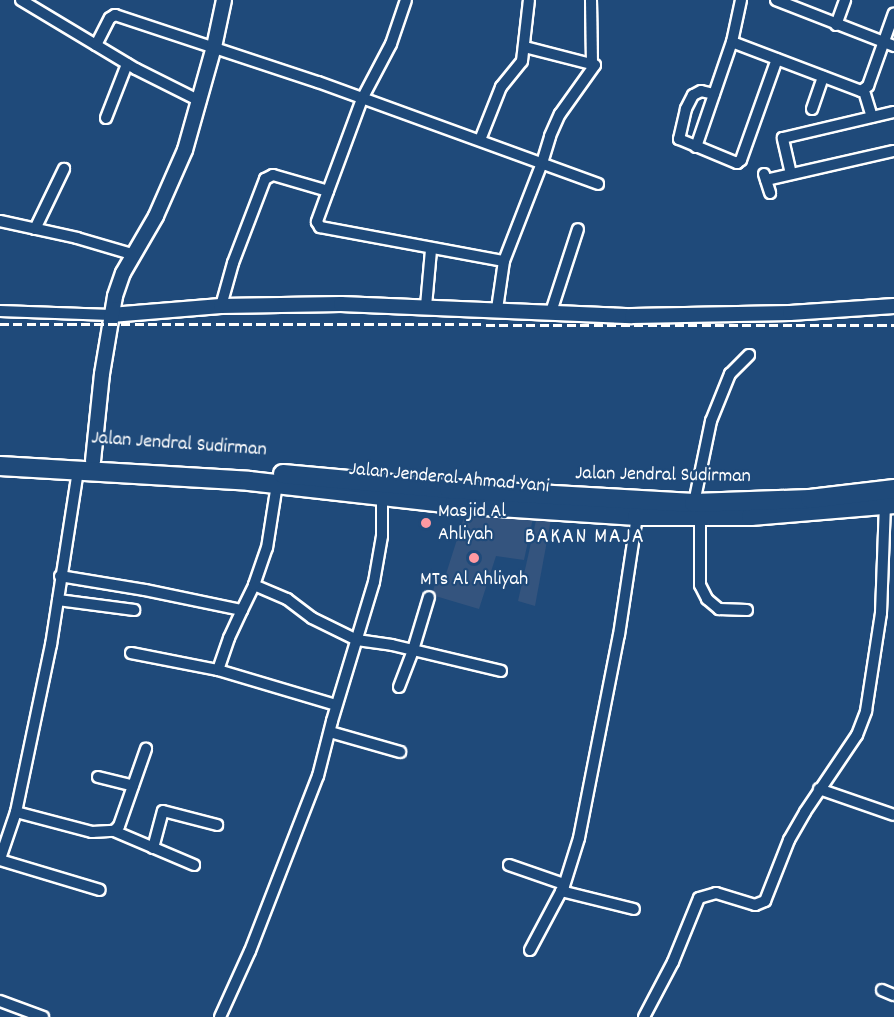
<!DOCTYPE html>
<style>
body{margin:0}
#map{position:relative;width:894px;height:1017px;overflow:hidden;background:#1f4a7a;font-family:Dekko,sans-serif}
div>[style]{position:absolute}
.built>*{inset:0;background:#34547e}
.roads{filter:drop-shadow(2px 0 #fff) drop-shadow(-2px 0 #fff) drop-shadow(0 2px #fff) drop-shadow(0 -2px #fff)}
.minor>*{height:10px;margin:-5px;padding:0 5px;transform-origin:5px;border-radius:5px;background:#1f4a7a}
.tertiary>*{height:14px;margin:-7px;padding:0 7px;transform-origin:7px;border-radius:7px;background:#1f4a7a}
.trunk>*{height:18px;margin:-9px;padding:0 9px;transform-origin:9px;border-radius:9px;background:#1f4a7a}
.rail>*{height:3px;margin-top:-1.5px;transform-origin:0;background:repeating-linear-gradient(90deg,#fff 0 9px,transparent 0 13.5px)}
.dots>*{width:16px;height:16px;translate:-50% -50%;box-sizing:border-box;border:3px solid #1f4a7a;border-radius:50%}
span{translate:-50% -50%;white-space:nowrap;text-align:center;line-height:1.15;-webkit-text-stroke:4.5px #1f4a7a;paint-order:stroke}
.street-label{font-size:20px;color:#fff}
.poi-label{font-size:20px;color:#fff}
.left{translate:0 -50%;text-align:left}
.quarter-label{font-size:22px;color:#fff;letter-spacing:1.5px}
</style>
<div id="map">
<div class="built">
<div style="clip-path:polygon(467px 508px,533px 518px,524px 560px,496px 556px,479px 609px,432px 595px,438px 573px,446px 574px)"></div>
<div style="clip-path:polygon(537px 516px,551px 519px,535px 606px,518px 601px)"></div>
</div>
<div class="roads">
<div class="minor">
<div style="left:21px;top:0;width:134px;rotate:31deg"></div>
<div style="left:136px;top:69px;width:72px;rotate:26.6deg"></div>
<div style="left:591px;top:0;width:62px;rotate:89.1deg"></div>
<div style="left:776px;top:0;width:127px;rotate:21.3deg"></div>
<div style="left:836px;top:25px;width:27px;rotate:-70deg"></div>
<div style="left:732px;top:42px;width:138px;rotate:20.8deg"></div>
<div style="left:861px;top:91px;width:9px;rotate:-36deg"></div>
<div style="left:868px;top:86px;width:77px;rotate:-70.4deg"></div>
<div style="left:96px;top:45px;width:30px;rotate:-63deg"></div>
<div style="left:110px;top:18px;width:6px;rotate:-31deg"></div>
<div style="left:115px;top:15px;width:214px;rotate:18.3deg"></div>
<div style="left:318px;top:82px;width:298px;rotate:20deg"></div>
<div style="left:864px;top:91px;width:27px;rotate:73deg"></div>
<div style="left:714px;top:94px;width:13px;rotate:-167deg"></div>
<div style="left:701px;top:91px;width:9px;rotate:153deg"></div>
<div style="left:693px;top:95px;width:16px;rotate:117deg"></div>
<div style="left:686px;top:109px;width:31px;rotate:103deg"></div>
<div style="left:679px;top:139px;width:63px;rotate:22.5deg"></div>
<div style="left:737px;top:163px;width:5px;rotate:-37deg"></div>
<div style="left:741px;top:160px;width:107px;rotate:-70.4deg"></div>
<div style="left:812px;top:109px;width:34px;rotate:-71deg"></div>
<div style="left:106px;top:118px;width:58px;rotate:-68.7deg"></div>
<div style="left:480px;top:140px;width:57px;rotate:-68.4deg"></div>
<div style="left:501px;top:87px;width:33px;rotate:-51deg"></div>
<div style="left:522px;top:61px;width:61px;rotate:-83.5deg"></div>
<div style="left:696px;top:147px;width:111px;rotate:-71.1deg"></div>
<div style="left:732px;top:42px;width:43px;rotate:-77.9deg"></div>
<div style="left:764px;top:174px;width:20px;rotate:72deg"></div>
<div style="left:791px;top:174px;width:37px;rotate:-103deg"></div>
<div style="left:783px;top:138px;width:114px;rotate:-13.2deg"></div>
<div style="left:766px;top:180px;width:131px;rotate:-12.8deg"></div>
<div style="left:328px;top:191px;width:33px;rotate:110deg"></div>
<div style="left:317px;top:222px;width:6px;rotate:59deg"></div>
<div style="left:320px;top:227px;width:187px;rotate:10.5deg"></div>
<div style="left:0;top:221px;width:79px;rotate:12.4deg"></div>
<div style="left:77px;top:238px;width:60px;rotate:16.3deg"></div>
<div style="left:35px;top:229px;width:67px;rotate:-64.2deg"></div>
<div style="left:221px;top:306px;width:45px;rotate:-74.4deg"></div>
<div style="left:233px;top:263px;width:90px;rotate:-69.1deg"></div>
<div style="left:265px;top:179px;width:9px;rotate:-27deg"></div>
<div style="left:273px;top:175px;width:57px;rotate:16.2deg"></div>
<div style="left:328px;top:191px;width:98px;rotate:-69.7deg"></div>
<div style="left:362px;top:99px;width:62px;rotate:-62.2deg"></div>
<div style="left:391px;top:44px;width:46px;rotate:-71.2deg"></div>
<div style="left:426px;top:306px;width:56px;rotate:-84.9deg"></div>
<div style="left:497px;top:309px;width:49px;rotate:-81.7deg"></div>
<div style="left:504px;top:261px;width:105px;rotate:-68.8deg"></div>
<div style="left:542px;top:163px;width:28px;rotate:-73deg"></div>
<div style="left:550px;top:136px;width:24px;rotate:-66deg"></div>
<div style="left:560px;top:114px;width:60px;rotate:-54.5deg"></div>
<div style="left:595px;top:65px;width:72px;rotate:-165.6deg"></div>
<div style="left:0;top:311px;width:111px;rotate:2.1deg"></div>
<div style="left:551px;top:312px;width:87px;rotate:-72deg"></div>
<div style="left:694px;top:503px;width:84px;rotate:-78.3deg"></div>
<div style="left:711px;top:421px;width:51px;rotate:-68deg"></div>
<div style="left:730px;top:374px;width:27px;rotate:-45deg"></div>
<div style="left:700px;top:517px;width:68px;rotate:90deg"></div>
<div style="left:700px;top:585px;width:16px;rotate:63deg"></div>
<div style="left:707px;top:599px;width:16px;rotate:40deg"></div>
<div style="left:719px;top:609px;width:28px;rotate:2deg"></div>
<div style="left:60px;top:576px;width:86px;rotate:9.4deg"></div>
<div style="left:145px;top:590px;width:99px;rotate:11.7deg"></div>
<div style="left:242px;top:610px;width:28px;rotate:-64deg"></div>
<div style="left:254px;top:585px;width:36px;rotate:23deg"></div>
<div style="left:287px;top:599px;width:31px;rotate:37deg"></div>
<div style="left:312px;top:618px;width:50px;rotate:26.1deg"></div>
<div style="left:357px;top:640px;width:35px;rotate:8deg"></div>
<div style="left:392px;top:645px;width:112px;rotate:13.4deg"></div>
<div style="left:254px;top:585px;width:39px;rotate:-71deg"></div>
<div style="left:267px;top:548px;width:65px;rotate:-81.1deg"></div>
<div style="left:58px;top:600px;width:77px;rotate:7.5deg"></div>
<div style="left:131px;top:653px;width:89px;rotate:11.1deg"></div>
<div style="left:218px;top:670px;width:123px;rotate:16.5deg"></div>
<div style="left:218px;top:670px;width:34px;rotate:-71deg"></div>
<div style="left:229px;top:638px;width:31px;rotate:-65deg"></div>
<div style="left:399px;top:687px;width:40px;rotate:-69deg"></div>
<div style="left:413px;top:650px;width:55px;rotate:-73.2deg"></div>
<div style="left:330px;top:732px;width:73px;rotate:15.9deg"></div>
<div style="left:98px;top:777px;width:36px;rotate:14deg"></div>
<div style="left:819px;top:789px;width:79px;rotate:19.1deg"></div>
<div style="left:16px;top:812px;width:79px;rotate:14.7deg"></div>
<div style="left:92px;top:832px;width:22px;rotate:-3deg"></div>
<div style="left:114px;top:831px;width:7px;rotate:-45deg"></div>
<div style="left:119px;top:826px;width:82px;rotate:-70.7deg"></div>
<div style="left:114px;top:831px;width:87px;rotate:23deg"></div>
<div style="left:153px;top:848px;width:38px;rotate:-75deg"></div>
<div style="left:163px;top:811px;width:56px;rotate:14.5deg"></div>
<div style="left:0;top:859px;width:50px;rotate:-71.2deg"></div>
<div style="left:16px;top:812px;width:171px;rotate:-78.2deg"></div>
<div style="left:51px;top:645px;width:176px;rotate:-81.2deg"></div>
<div style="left:0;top:860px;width:104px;rotate:16.7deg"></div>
<div style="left:509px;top:865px;width:58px;rotate:19.1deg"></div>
<div style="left:561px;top:891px;width:75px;rotate:13.9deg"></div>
<div style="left:530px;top:950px;width:72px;rotate:-62deg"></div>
<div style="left:564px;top:886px;width:50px;rotate:-72.6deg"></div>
<div style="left:579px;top:838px;width:207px;rotate:-78.9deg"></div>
<div style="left:619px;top:635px;width:120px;rotate:-81.4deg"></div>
<div style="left:882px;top:990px;width:13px;rotate:23deg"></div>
<div style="left:0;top:1001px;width:46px;rotate:20.4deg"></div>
<div style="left:220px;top:1017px;width:72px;rotate:-65.6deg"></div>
<div style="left:250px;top:951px;width:188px;rotate:-68.8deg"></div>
<div style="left:318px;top:776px;width:57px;rotate:-75.7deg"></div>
<div style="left:332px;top:721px;width:145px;rotate:-73.2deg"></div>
<div style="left:374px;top:582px;width:47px;rotate:-80.1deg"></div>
<div style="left:382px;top:536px;width:39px;rotate:-90deg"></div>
<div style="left:644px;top:1017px;width:62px;rotate:-62.2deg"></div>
<div style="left:673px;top:962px;width:69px;rotate:-67.9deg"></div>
<div style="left:699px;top:898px;width:18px;rotate:-16deg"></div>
<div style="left:716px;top:893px;width:41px;rotate:17.1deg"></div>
<div style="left:755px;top:905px;width:11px;rotate:-22deg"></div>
<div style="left:765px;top:901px;width:66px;rotate:-68.5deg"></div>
<div style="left:789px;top:840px;width:32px;rotate:-60deg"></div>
<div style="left:805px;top:812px;width:93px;rotate:-56deg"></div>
<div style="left:857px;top:735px;width:26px;rotate:-69deg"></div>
<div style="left:866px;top:711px;width:99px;rotate:-81.3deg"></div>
<div style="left:881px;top:613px;width:108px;rotate:-87.9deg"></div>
</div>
<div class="tertiary">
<div style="left:111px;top:315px;width:110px;rotate:-4.7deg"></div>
<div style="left:221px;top:306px;width:120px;rotate:-1deg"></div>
<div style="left:341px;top:304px;width:291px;rotate:2.4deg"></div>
<div style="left:632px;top:316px;width:158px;rotate:-1.1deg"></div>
<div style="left:790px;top:313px;width:104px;rotate:-3.9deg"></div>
<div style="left:93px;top:461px;width:87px;rotate:-84.1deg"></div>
<div style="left:102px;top:374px;width:79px;rotate:-80.5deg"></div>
<div style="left:115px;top:296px;width:24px;rotate:-71deg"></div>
<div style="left:123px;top:273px;width:66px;rotate:-59.9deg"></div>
<div style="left:156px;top:216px;width:72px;rotate:-66.3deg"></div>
<div style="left:185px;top:150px;width:107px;rotate:-74.3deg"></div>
<div style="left:214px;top:47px;width:48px;rotate:-78deg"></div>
</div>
<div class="trunk">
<div style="left:0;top:466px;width:249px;rotate:3.4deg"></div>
<div style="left:249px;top:481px;width:206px;rotate:6.4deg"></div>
<div style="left:454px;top:504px;width:183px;rotate:3.8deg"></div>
<div style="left:637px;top:516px;width:114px"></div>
<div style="left:751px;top:516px;width:144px;rotate:-4.8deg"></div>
<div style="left:283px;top:474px;width:167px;rotate:5.2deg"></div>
<div style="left:449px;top:489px;width:245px;rotate:3.3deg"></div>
<div style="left:694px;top:503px;width:116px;rotate:-2deg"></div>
<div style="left:810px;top:499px;width:85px;rotate:-6.8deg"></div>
</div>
</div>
<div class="rail">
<div style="left:0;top:324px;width:894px;rotate:0.06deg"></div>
</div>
<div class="dots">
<div style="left:426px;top:523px;background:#ff9aa2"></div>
<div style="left:474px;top:558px;background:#ff9aa2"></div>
</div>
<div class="street-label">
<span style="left:179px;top:445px;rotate:4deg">Jalan Jendral Sudirman</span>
<span style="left:663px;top:476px;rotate:1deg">Jalan Jendral Sudirman</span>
<span style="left:449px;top:479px;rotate:5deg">Jalan Jenderal Ahmad Yani</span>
</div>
<div class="poi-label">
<span class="left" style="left:438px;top:524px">Masjid Al<br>Ahliyah</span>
<span style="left:474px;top:580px">MTs Al Ahliyah</span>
</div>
<div class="quarter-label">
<span style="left:585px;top:538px">BAKAN MAJA</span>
</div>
</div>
